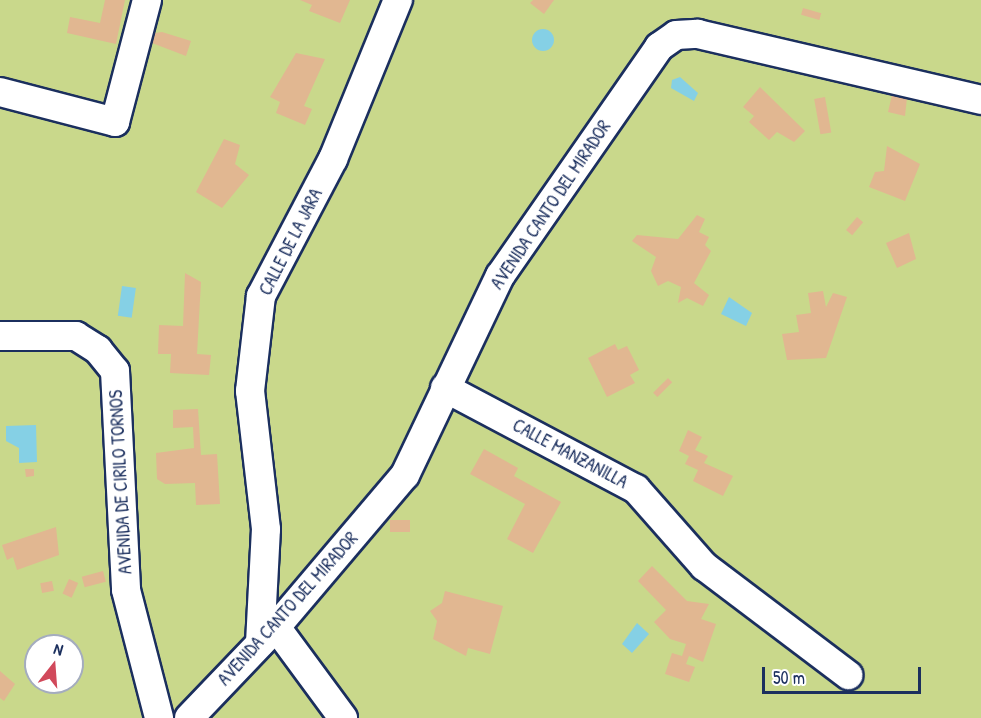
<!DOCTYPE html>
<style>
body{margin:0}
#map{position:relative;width:981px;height:718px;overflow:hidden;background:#fff;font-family:"Patrick Hand",sans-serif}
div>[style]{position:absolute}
.green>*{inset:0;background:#c9d88b}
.water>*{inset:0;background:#85d0e5;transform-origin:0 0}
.round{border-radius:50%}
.building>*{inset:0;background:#e1b791;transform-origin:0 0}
.roads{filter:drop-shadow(2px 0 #1b2f5e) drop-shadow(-2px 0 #1b2f5e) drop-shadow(0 2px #1b2f5e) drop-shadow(0 -2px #1b2f5e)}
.minor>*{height:28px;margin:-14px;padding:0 14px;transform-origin:14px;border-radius:14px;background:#fff}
span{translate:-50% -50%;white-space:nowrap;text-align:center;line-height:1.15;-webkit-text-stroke:6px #fff;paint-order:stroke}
.street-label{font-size:18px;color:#1b2f5e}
.north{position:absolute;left:24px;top:634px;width:60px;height:60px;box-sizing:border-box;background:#fff;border:2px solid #a4acbf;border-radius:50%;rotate:17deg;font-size:16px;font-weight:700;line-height:24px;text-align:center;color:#1b2f5e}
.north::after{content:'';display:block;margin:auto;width:21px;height:27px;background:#d1495b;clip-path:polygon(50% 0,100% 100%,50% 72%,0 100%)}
.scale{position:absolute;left:762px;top:667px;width:159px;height:27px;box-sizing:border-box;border:3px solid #1b2f5e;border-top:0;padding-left:8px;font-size:18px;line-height:21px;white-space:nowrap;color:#1b2f5e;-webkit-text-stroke:4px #fff;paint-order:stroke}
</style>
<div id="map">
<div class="green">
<div style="clip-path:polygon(evenodd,0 0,981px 0,981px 718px,0 718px,0 0,36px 646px,72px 646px,72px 682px,36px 682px,36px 646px)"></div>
</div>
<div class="water">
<div class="round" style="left:532px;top:29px;width:22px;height:22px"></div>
<div style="clip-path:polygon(680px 77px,698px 93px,694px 101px,671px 88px,672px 80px)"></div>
<div style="left:122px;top:286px;width:14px;height:30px;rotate:8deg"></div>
<div style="clip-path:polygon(729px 297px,752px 313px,746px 326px,721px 314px)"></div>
<div style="clip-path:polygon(36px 425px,37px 462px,19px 463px,19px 448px,6px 441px,6px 426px)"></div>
<div style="clip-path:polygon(637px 623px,649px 634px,632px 653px,622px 644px)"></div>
</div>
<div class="building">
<div style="clip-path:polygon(105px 0,125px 0,116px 44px,67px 33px,70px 17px,100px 23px)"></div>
<div style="clip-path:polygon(300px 0,350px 0,340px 23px,309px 11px,312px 5px)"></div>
<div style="clip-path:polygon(533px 0,554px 0,544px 14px,530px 3px)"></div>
<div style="left:803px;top:8px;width:19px;height:7px;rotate:16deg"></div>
<div style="clip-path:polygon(162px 32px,191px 41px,186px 56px,152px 43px,155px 33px)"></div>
<div style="clip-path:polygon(296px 53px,325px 59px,304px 106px,312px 109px,305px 125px,276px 113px,280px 102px,270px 97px)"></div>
<div style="clip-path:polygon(760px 87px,805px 131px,794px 142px,777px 132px,769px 140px,749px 122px,754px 116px,743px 107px)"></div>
<div style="clip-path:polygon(892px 95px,907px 98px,905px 116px,888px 112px)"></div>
<div style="left:825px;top:97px;width:36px;height:11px;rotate:80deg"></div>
<div style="clip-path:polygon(224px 139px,240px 145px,235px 164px,249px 175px,222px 208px,196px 192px)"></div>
<div style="clip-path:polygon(887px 146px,920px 164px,905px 201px,869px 187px,875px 172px,884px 171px)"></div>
<div style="clip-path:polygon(697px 215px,705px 219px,699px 232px,709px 237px,705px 245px,711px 251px,694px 283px,709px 295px,703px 306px,687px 298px,678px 303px,681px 287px,668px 281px,658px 286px,651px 271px,656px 257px,632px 241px,637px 235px,678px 239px)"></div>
<div style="left:857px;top:217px;width:8px;height:17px;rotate:40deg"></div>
<div style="clip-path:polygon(909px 233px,916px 259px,897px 268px,886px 243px)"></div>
<div style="clip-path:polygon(185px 273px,201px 282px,197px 354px,211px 355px,209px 375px,170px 373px,171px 354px,158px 354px,159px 325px,183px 326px)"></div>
<div style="clip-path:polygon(823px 291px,826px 307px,833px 293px,847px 297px,826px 358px,787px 360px,782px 334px,799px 332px,796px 315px,811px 313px,808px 293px)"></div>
<div style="clip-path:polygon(615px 344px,618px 350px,627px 346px,639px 370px,630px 375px,635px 383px,607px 397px,588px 358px)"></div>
<div style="left:668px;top:378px;width:6px;height:21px;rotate:45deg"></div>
<div style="clip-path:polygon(198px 409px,201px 455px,217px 454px,220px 504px,196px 505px,195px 483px,165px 484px,157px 479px,156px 453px,194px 448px,193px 427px,173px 428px,173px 410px)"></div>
<div style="clip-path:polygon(688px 430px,702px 437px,695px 450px,708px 456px,704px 463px,733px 476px,723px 496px,693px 481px,698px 470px,685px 464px,689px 456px,679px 451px)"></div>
<div style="clip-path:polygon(484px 449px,518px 468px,514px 476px,561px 502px,533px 553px,507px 539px,525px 504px,470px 474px)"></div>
<div style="clip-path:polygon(25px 469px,34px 469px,34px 476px,26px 477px)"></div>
<div style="left:410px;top:520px;width:12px;height:20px;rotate:90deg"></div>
<div style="clip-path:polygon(56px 527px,59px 555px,17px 570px,13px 557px,7px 560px,2px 545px)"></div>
<div style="clip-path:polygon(652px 566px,687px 601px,709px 604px,701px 619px,716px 624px,703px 662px,689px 656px,686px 664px,695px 667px,689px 682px,665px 674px,672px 653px,682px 656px,686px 644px,670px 639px,654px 622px,666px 610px,638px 581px)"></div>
<div style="left:103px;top:571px;width:11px;height:22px;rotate:75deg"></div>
<div style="left:69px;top:579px;width:10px;height:16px;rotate:24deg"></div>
<div style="left:52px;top:581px;width:10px;height:12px;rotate:79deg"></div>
<div style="clip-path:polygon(445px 591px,503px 606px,490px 654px,468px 648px,466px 656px,433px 639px,437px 621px,430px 611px,442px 603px)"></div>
<div style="clip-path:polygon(0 671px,15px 684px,4px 701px,0 698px)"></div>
</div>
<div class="roads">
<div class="minor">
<div style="left:0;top:92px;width:119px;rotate:14.6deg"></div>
<div style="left:115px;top:122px;width:126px;rotate:-75.3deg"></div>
<div style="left:0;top:336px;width:76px"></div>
<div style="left:76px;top:336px;width:26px;rotate:32deg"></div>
<div style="left:98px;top:350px;width:27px;rotate:51deg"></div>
<div style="left:115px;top:371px;width:219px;rotate:87.1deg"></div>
<div style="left:126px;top:590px;width:132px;rotate:75.5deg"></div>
<div style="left:445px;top:388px;width:216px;rotate:27.9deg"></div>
<div style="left:636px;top:489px;width:103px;rotate:48.6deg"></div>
<div style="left:704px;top:566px;width:181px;rotate:37.1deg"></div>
<div style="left:276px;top:627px;width:113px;rotate:53.6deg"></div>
<div style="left:260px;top:643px;width:114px;rotate:-87deg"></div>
<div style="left:266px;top:529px;width:139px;rotate:-96.6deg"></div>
<div style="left:250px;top:391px;width:96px;rotate:-83.4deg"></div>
<div style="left:261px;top:296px;width:155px;rotate:-62.3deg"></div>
<div style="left:333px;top:159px;width:172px;rotate:-67.8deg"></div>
<div style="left:189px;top:718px;width:126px;rotate:-46.3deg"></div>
<div style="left:276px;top:627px;width:199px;rotate:-49.7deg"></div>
<div style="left:405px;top:475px;width:221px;rotate:-64.5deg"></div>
<div style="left:500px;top:276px;width:279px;rotate:-55.2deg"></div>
<div style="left:659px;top:47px;width:21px;rotate:-35deg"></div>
<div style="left:676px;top:35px;width:22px;rotate:-3deg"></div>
<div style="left:698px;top:34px;width:291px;rotate:13.1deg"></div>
</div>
</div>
<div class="street-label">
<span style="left:551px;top:205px;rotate:-56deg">AVENIDA CANTO DEL MIRADOR</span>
<span style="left:291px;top:242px;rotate:-63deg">CALLE DE LA JARA</span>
<span style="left:570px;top:454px;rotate:28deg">CALLE MANZANILLA</span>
<span style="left:121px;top:482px;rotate:-93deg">AVENIDA DE CIRILO TORNOS</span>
<span style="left:288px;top:609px;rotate:-48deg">AVENIDA CANTO DEL MIRADOR</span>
</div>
<div class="north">N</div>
<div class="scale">50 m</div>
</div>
